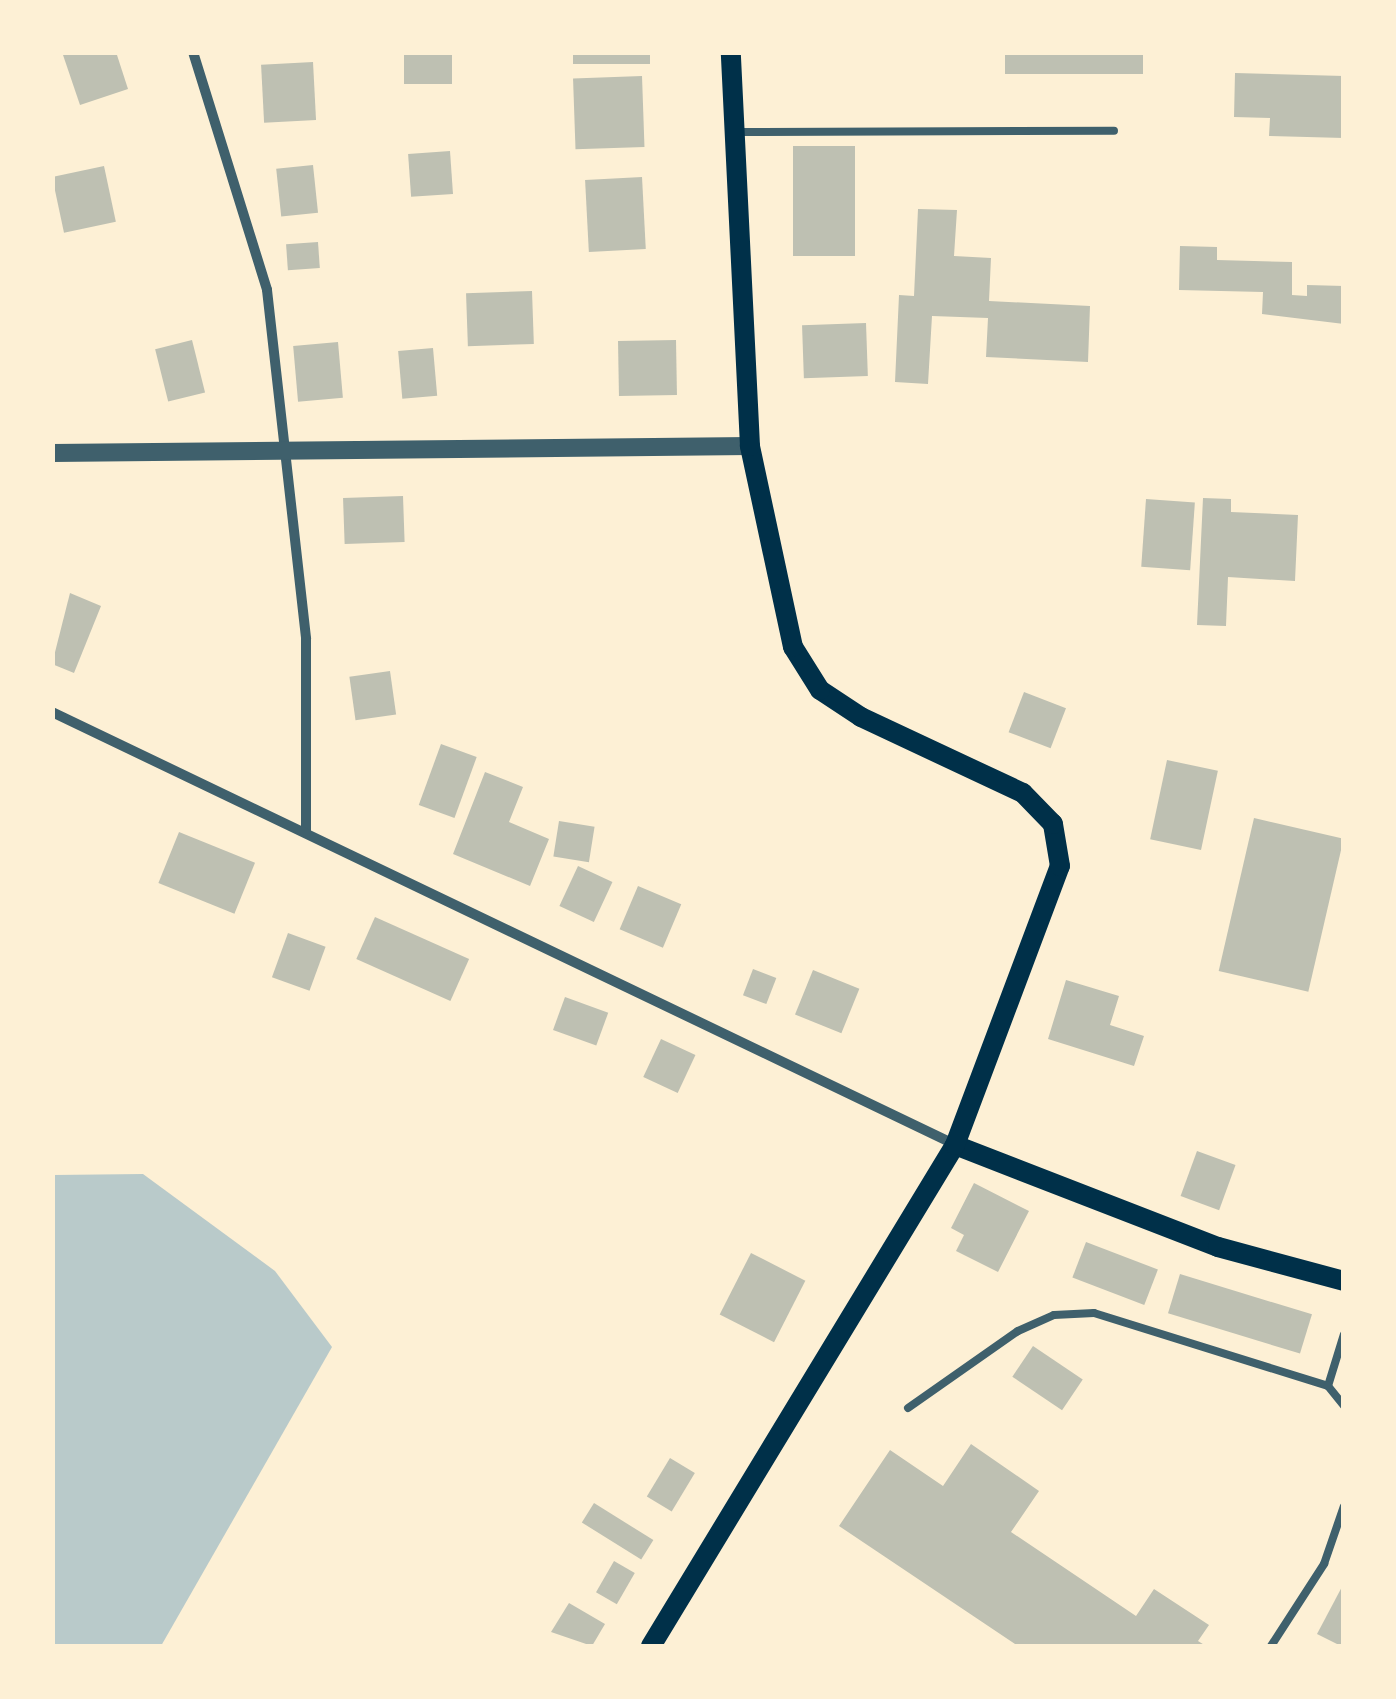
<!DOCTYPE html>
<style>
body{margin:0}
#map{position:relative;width:1396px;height:1699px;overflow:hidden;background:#fdf0d5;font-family:"Alegreya Sans",sans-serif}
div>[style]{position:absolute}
.green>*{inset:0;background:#b9caca}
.building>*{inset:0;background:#bec0b2;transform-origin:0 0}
.service>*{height:8px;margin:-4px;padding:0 4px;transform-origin:4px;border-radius:4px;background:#3f606c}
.minor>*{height:10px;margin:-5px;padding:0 5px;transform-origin:5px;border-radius:5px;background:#3f606c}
.tertiary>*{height:18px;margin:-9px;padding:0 9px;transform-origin:9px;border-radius:9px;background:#3f606c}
.secondary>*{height:20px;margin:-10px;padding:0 10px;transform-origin:10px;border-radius:10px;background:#003049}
span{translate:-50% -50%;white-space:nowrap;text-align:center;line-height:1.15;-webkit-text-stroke:10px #fdf0d5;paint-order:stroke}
.frame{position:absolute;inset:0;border:55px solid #fdf0d5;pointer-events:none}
</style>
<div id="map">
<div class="green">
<div style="clip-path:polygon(143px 1174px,275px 1271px,332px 1347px,161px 1646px,53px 1646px,53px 1175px)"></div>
</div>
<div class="building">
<div style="clip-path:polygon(62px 52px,116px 52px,128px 89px,80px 105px)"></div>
<div style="left:404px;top:52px;width:48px;height:32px"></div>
<div style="left:573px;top:52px;width:77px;height:12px"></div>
<div style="left:1005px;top:52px;width:138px;height:22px"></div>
<div style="left:313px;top:62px;width:58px;height:52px;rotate:87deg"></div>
<div style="clip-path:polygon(1235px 73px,1344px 76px,1344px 138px,1269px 136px,1270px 118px,1234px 117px)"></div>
<div style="left:642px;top:76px;width:71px;height:69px;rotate:88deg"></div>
<div style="left:793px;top:146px;width:62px;height:110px"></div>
<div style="left:450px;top:151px;width:43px;height:42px;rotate:86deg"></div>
<div style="left:313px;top:165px;width:48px;height:37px;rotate:84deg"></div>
<div style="left:104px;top:166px;width:57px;height:53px;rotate:78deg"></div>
<div style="left:642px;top:177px;width:72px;height:57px;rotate:87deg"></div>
<div style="clip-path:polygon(918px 209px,957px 210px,954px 256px,991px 258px,989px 301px,1090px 306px,1088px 362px,986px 357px,988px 318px,932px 316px,928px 384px,895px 382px,899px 295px,914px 296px)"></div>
<div style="left:318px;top:242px;width:26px;height:32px;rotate:86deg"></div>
<div style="clip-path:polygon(1180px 246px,1217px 247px,1217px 260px,1292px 262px,1292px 295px,1307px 296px,1307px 285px,1344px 286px,1344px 324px,1262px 314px,1263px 292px,1179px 290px)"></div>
<div style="left:532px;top:291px;width:53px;height:66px;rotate:88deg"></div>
<div style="left:866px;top:323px;width:53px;height:64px;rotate:88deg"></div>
<div style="left:192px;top:340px;width:54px;height:38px;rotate:76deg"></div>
<div style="left:676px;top:340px;width:55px;height:58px;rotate:89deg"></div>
<div style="left:338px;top:342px;width:56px;height:45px;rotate:85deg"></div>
<div style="left:433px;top:348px;width:48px;height:35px;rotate:85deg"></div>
<div style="left:403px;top:496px;width:46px;height:60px;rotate:88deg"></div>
<div style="clip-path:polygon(1203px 498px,1231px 499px,1231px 512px,1298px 515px,1295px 581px,1228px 577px,1226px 626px,1197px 625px)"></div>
<div style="left:1146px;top:499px;width:49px;height:68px;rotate:4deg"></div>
<div style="clip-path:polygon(70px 593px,101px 606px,74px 673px,52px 664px)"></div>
<div style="left:390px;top:671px;width:44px;height:41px;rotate:82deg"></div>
<div style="left:1024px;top:692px;width:45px;height:43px;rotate:21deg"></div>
<div style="left:441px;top:744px;width:38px;height:65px;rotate:20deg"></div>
<div style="left:1167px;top:760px;width:52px;height:81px;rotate:12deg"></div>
<div style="clip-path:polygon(485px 772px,523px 787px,509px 822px,549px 839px,530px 886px,453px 854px)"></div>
<div style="left:1254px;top:818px;width:92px;height:157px;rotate:13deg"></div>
<div style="left:559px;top:821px;width:36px;height:36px;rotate:9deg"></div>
<div style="left:179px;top:832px;width:82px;height:55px;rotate:22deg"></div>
<div style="left:578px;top:866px;width:38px;height:44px;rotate:25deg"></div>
<div style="left:638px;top:886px;width:47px;height:47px;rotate:23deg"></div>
<div style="left:375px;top:917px;width:103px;height:46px;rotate:24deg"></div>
<div style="left:288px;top:933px;width:40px;height:47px;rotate:20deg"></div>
<div style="left:753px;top:969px;width:25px;height:28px;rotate:21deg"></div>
<div style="left:813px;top:970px;width:50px;height:48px;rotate:22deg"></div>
<div style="clip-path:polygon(1066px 980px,1119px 996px,1110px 1025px,1144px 1036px,1134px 1066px,1048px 1039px)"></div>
<div style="left:565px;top:997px;width:46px;height:35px;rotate:20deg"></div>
<div style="left:661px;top:1039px;width:38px;height:42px;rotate:25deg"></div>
<div style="left:1197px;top:1151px;width:41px;height:48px;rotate:20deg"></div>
<div style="clip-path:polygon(974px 1183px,1029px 1211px,998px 1272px,956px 1251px,964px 1235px,951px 1228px)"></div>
<div style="left:1086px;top:1242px;width:77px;height:38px;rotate:21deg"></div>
<div style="left:751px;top:1253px;width:61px;height:69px;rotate:27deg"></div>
<div style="left:1180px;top:1274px;width:138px;height:41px;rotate:17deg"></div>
<div style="left:1033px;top:1346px;width:60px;height:37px;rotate:34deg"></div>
<div style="clip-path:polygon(971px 1444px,1039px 1491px,1011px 1532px,1136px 1616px,1154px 1589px,1209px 1625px,1198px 1641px,1206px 1646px,1018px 1646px,839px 1526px,890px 1450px,943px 1486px)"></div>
<div style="left:670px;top:1458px;width:29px;height:45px;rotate:31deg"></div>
<div style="left:594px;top:1503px;width:70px;height:23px;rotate:32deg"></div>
<div style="left:614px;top:1561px;width:24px;height:36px;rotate:30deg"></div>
<div style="clip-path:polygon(1344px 1583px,1344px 1646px,1341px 1646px,1317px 1634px)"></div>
<div style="clip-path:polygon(569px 1603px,605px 1624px,592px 1646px,551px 1632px)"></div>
</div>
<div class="service">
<div style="left:737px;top:132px;width:377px;rotate:-0.2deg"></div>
<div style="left:1328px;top:1386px;width:54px;rotate:-72.9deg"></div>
<div style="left:908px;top:1408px;width:134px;rotate:-35deg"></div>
<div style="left:1018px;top:1331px;width:39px;rotate:-24deg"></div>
<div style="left:1054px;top:1315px;width:40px;rotate:-2.9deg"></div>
<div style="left:1094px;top:1313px;width:245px;rotate:17.3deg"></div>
<div style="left:1328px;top:1386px;width:26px;rotate:51deg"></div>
<div style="left:1271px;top:1646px;width:98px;rotate:-57.1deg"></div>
<div style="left:1324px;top:1564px;width:61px;rotate:-71deg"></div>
</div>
<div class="minor">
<div style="left:193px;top:52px;width:249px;rotate:72.7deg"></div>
<div style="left:267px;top:290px;width:351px;rotate:83.6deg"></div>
<div style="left:306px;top:639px;width:193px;rotate:90deg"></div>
<div style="left:52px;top:712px;width:1000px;rotate:25.59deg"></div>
</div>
<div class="tertiary">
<div style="left:52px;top:453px;width:698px;rotate:-0.57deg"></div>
</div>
<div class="secondary">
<div style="left:955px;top:1145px;width:282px;rotate:21.2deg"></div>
<div style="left:1218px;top:1247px;width:131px;rotate:15.1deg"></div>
<div style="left:651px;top:1646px;width:586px;rotate:-58.75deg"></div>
<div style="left:955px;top:1145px;width:298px;rotate:-69.4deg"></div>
<div style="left:1060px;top:866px;width:43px;rotate:-99.5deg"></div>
<div style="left:1053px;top:824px;width:43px;rotate:-134.1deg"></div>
<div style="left:1023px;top:793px;width:179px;rotate:-154.9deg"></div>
<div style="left:861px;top:717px;width:49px;rotate:-146.6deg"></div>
<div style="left:820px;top:690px;width:51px;rotate:-122.1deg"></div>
<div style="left:793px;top:647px;width:206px;rotate:-102.1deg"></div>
<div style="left:750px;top:446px;width:394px;rotate:-92.8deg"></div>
</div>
<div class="frame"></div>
</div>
